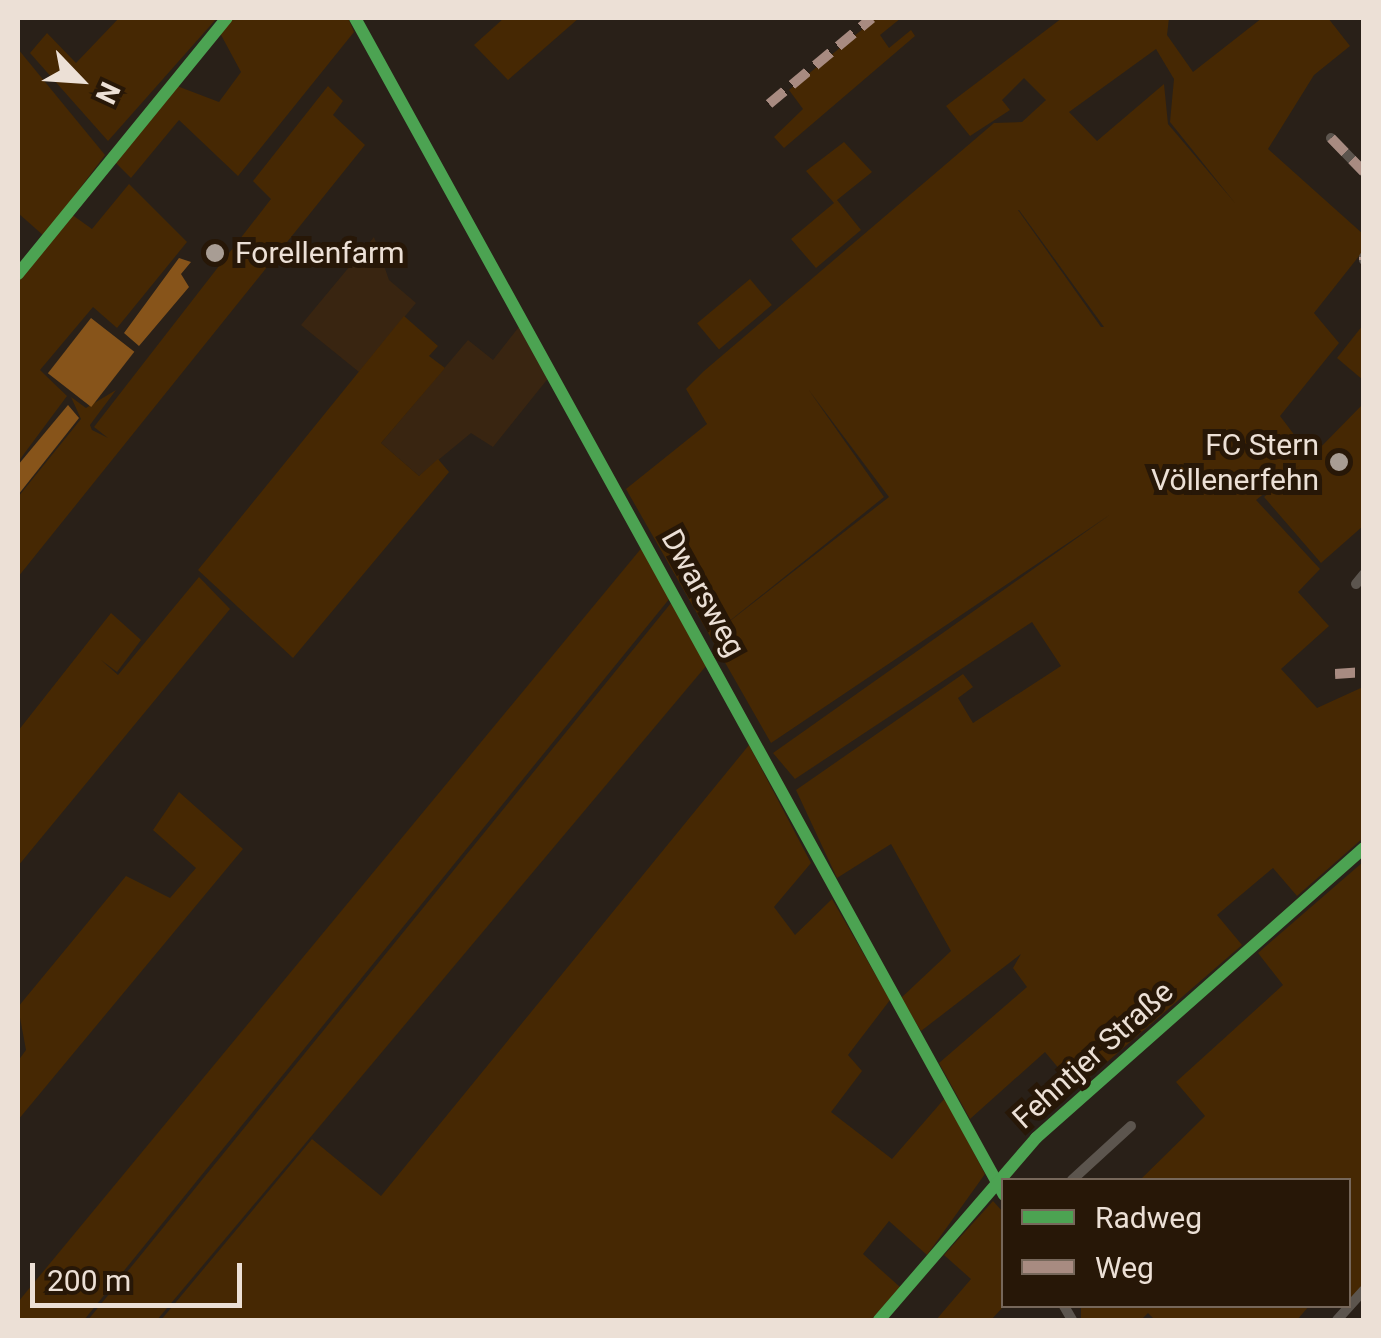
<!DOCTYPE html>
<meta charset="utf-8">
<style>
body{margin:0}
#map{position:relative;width:1381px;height:1338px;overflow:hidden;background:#292018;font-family:Roboto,sans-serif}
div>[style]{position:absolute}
.built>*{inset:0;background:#392511}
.green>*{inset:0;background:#462803;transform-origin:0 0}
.water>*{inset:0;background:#87541a;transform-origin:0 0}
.minor>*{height:10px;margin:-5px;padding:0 5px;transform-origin:5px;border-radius:5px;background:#5c554e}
.quiet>*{height:10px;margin-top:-5px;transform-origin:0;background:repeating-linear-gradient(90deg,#a88b81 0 20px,transparent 0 30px)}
.cycleway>*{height:12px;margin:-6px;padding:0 6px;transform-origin:6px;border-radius:6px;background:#4ca352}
.dots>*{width:28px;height:28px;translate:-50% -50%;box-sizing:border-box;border:5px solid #271707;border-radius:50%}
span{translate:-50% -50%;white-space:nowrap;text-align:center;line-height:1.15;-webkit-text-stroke:10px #271707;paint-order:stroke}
.poi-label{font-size:30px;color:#ece0d6}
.left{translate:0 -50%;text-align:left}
.right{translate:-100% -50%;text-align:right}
.street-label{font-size:30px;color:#ece0d6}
.frame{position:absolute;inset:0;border:20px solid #ece0d6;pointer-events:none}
.legend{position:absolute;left:1001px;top:1178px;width:350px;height:130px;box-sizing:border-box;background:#271707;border:2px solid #76675a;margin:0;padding:12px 18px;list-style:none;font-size:30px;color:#ece0d6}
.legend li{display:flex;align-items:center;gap:20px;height:50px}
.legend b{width:50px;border:2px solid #76675a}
.north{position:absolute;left:30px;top:30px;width:100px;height:100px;-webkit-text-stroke:8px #271707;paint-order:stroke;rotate:115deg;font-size:28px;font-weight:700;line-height:40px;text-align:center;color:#ece0d6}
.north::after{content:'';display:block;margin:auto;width:35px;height:45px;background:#ece0d6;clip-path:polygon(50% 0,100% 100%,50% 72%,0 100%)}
.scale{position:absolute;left:30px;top:1263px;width:212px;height:45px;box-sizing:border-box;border:5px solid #ece0d6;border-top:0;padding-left:12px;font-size:30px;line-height:35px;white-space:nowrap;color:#ece0d6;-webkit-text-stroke:8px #271707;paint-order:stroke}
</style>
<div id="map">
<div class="built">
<div style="clip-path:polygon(374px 237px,389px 280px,416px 303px,359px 372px,301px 325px)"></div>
<div style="clip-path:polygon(522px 323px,550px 376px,493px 447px,471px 433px,419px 476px,381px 443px,468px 340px,493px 360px)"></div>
</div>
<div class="green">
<div style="clip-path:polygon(119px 18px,217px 18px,108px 141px,30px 53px,47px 33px,76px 63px)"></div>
<div style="clip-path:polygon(233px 18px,348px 18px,354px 32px,238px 176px,179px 120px,131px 178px,115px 162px,177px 86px,219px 102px,241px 72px,220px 33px)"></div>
<div style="clip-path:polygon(504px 18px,579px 18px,508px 80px,474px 45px)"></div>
<div style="clip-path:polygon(876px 18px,901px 18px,880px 35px,889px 48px,911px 30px,915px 36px,784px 148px,774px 137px,803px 109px,789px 90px)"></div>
<div style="clip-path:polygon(evenodd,1062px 18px,1169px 18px,1167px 35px,1193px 72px,1262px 18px,1328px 18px,1350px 46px,1314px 75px,1268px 149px,1363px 234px,1363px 251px,1314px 313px,1339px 343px,1280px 416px,1311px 457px,1363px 404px,1363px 526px,1321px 563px,1264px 497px,1300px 465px,1256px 500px,1320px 569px,1298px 592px,1329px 626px,1281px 669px,1317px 708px,1363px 687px,1363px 838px,1297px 896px,1273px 868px,1217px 915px,1242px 945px,1076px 1089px,1045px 1052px,970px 1119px,939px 1063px,1027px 987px,1013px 968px,1021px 954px,921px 1031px,901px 998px,951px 951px,891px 844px,837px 878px,796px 790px,963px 674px,973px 687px,958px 698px,973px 723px,1061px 666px,1032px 622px,795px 779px,773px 753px,1111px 514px,771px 743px,626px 489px,707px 424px,686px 389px,704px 371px,994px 123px,1022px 122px,1046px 100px,1024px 78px,1002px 100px,1010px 110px,970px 136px,946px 106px,1062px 18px,1156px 49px,1174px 79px,1170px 122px,1235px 203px,1168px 124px,1164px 84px,1097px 141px,1069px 112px,1156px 49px,1062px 18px,1018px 210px,1019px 210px,1104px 327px,1101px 327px,1018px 210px,1062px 18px,808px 389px,889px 497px,712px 635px,884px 497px,808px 389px)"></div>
<div style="clip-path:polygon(18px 49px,105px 155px,44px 236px,18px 213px)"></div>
<div style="clip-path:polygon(328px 86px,343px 101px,333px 115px,365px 145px,18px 577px,18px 497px,81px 419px,71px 397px,86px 408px,116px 390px,90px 425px,92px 430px,108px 438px,94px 427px,271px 199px,253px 181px)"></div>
<div style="clip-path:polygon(844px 142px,872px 172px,837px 200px,861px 230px,816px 268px,791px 239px,834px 203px,806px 171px)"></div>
<div style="clip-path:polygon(129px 184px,187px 242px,117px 328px,93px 307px,40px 370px,67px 396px,18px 462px,18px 281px,71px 214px,92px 229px)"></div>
<div style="left:750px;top:279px;width:34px;height:69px;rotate:50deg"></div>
<div style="clip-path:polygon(404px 316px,438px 346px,429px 356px,445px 368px,381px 443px,419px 476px,438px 459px,449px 472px,293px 658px,198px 570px)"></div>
<div style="clip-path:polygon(1363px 325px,1363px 380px,1337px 358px)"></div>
<div style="clip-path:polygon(644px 545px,670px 598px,84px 1320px,18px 1320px,18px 1302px)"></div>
<div style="clip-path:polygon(199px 577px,230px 609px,18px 866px,18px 731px,111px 613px,141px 640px,117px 672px,101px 660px,118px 675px)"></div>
<div style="clip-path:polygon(671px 603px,706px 666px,157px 1320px,88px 1320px)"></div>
<div style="clip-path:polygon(749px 745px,811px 863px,774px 907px,795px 935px,832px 899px,890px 1000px,848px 1055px,862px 1071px,831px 1112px,892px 1159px,945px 1098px,985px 1174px,927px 1255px,889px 1221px,863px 1254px,900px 1287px,871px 1320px,161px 1320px,312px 1139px,381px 1196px)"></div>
<div style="clip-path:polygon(179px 792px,243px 849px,18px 1120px,18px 1061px,26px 1050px,18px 1007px,126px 876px,170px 898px,196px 868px,153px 830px)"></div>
<div style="clip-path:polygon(1363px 862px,1363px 1286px,1349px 1303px,1348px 1180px,1140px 1180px,1205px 1116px,1176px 1082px,1283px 985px,1258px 953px)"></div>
<div style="clip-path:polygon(993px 1201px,1003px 1212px,1004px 1306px,991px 1320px,936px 1320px,971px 1279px,944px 1255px)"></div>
<div style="clip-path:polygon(1081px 1306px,1309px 1306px,1297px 1320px,1155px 1320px,1148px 1313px,1141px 1320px,1081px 1320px)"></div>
</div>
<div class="water">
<div style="clip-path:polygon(179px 258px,191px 262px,181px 274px,189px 287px,139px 346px,124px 333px)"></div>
<div style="left:91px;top:318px;width:55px;height:70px;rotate:38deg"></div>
<div style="clip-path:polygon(68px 405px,79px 418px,18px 495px,18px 465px)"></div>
</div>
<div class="minor">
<div style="left:355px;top:18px;width:1344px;rotate:61.13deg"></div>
<div style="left:1331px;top:138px;width:47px;rotate:45.9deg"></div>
<div style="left:1364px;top:257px;width:3px;rotate:90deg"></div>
<div style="left:18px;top:274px;width:330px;rotate:-50.8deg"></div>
<div style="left:1356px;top:584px;width:13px;rotate:-51deg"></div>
<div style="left:1072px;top:1180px;width:80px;rotate:-42.5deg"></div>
<div style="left:1064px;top:1306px;width:16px;rotate:60deg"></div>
<div style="left:879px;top:1320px;width:240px;rotate:-49.2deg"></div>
<div style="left:1036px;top:1138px;width:438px;rotate:-41.5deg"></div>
<div style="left:1337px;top:1320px;width:40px;rotate:-48deg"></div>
</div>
<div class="quiet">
<div style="left:769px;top:104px;width:134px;rotate:-39.9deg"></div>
<div style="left:1331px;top:138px;width:47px;rotate:45.9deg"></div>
<div style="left:1364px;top:257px;width:3px;rotate:90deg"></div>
<div style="left:1335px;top:674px;width:29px;rotate:-4deg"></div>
</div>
<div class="cycleway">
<div style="left:355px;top:18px;width:1344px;rotate:61.13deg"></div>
<div style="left:18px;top:274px;width:330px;rotate:-50.8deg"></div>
<div style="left:879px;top:1320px;width:240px;rotate:-49.2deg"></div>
<div style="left:1036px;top:1138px;width:438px;rotate:-41.5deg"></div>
</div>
<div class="dots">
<div style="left:215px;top:253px;background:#a89d94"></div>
<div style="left:1339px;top:462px;background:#a89d94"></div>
</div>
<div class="poi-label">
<span class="left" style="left:235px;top:253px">Forellenfarm</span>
<span class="right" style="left:1319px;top:462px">FC Stern<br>Völlenerfehn</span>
</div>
<div class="street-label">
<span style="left:703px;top:593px;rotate:61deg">Dwarsweg</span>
<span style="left:1093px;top:1055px;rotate:-42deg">Fehntjer Straße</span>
</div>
<div class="frame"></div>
<ul class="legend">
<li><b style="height:12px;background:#4ca352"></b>Radweg</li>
<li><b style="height:12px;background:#a88b81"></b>Weg</li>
</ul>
<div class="north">N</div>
<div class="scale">200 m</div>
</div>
